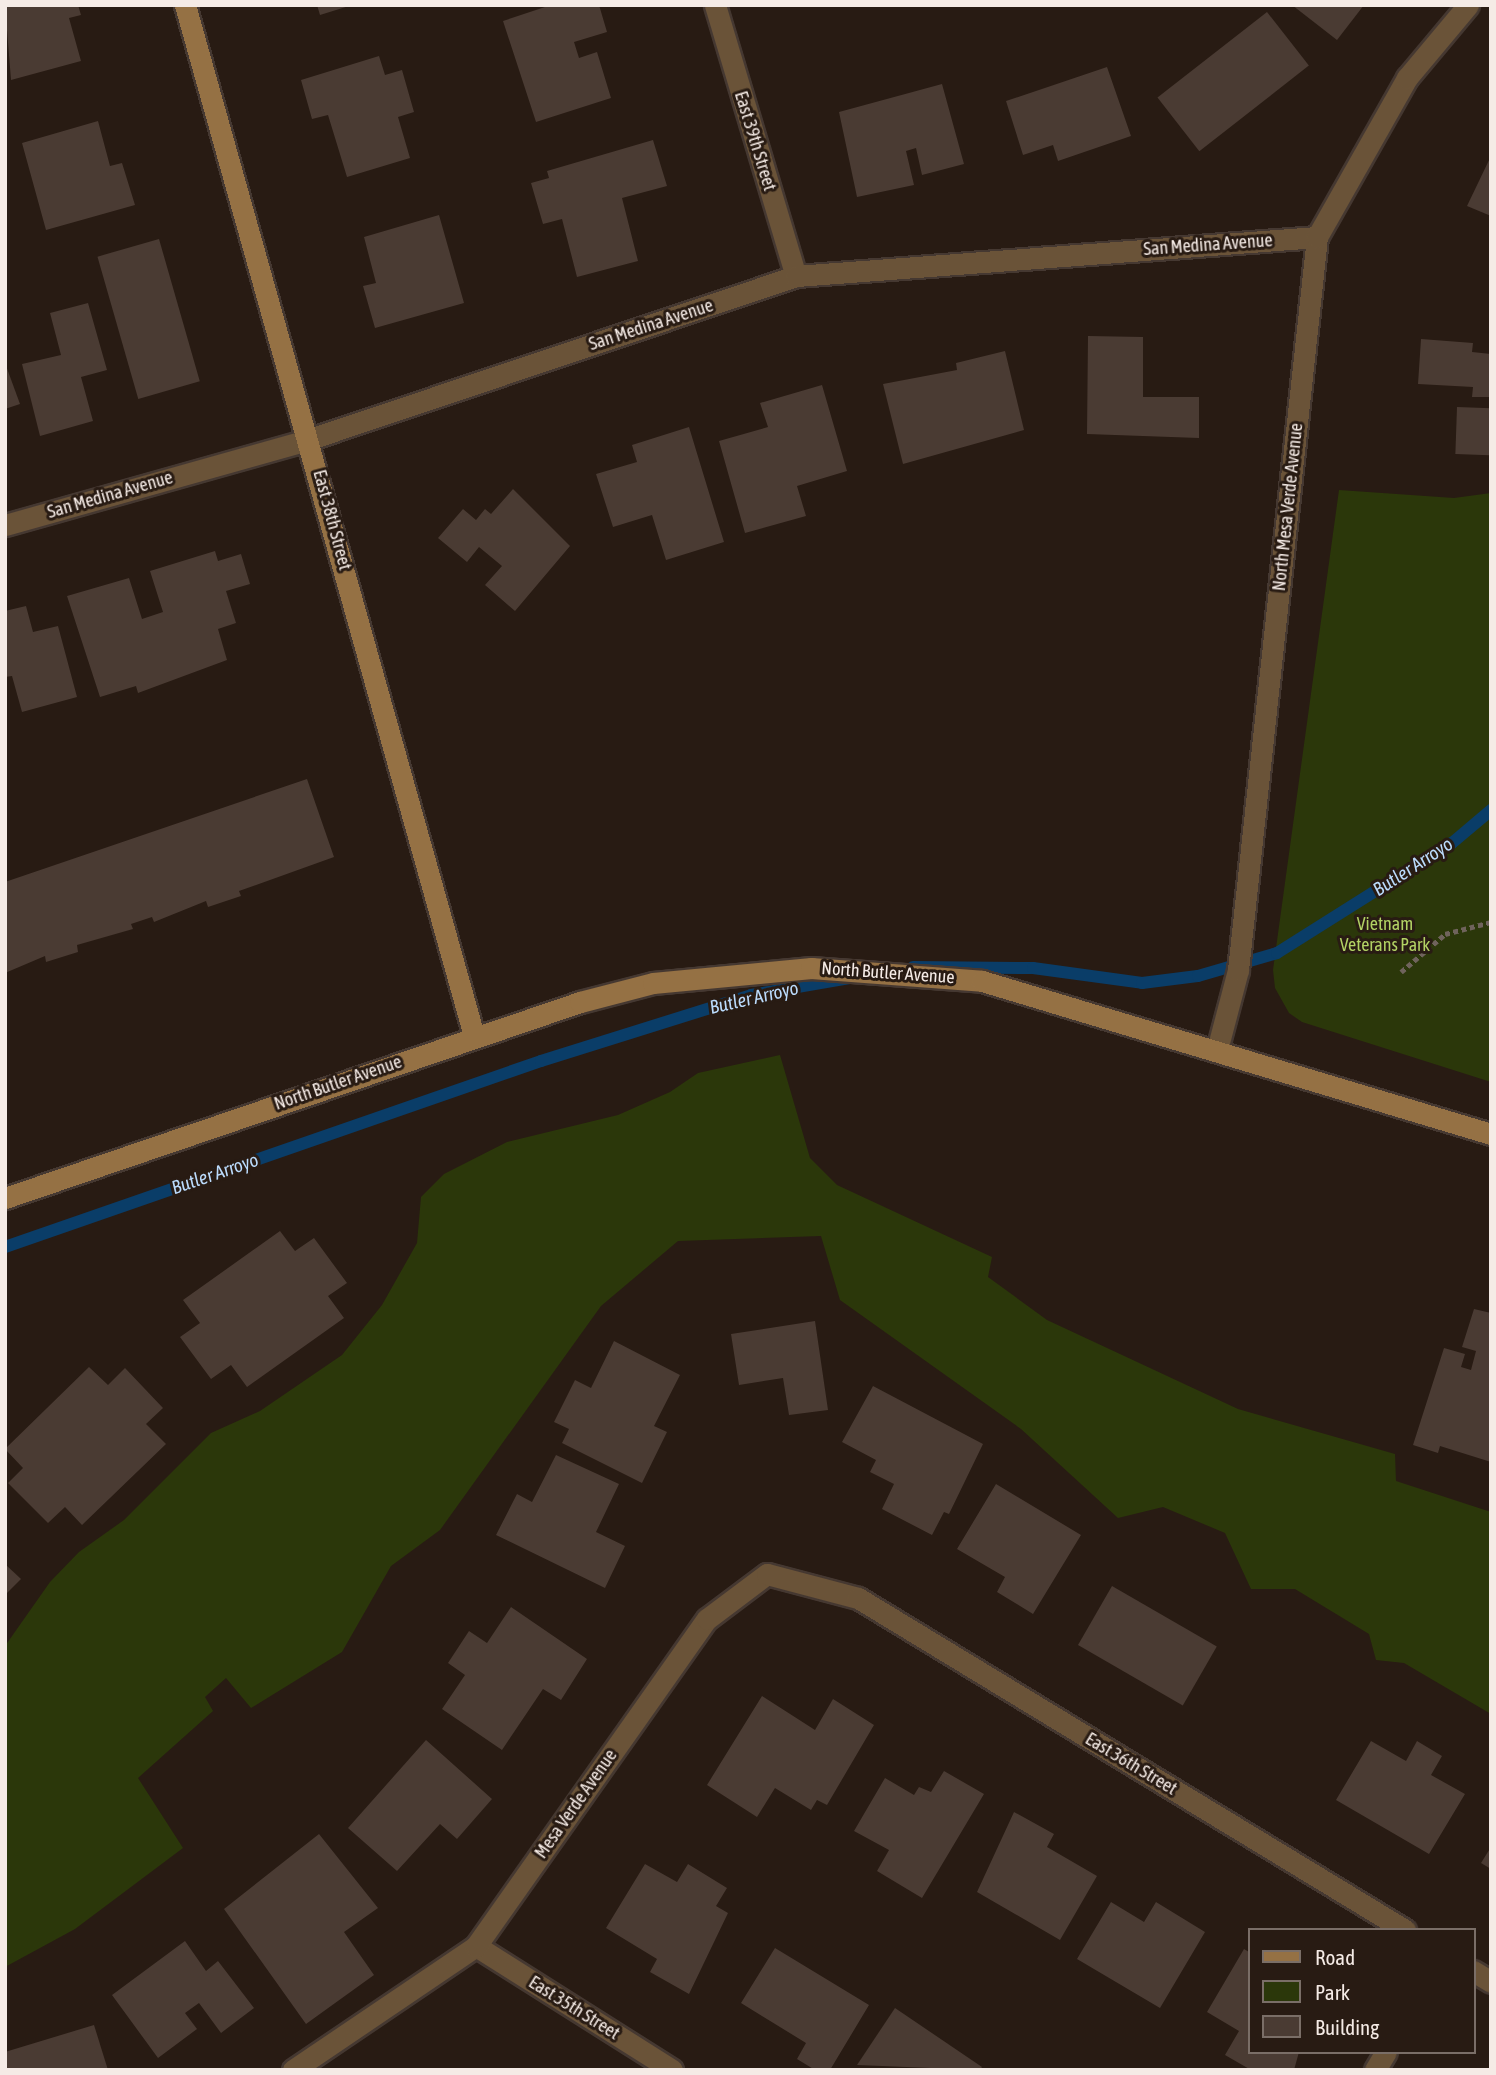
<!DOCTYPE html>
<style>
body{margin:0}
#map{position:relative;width:1496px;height:2075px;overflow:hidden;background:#281b13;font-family:"Asap Condensed",sans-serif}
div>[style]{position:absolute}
.green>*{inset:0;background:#2b370a}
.stream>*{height:12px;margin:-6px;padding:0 6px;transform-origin:6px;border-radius:6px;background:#0a3d68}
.building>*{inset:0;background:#4a3b33;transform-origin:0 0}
.path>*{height:4.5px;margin-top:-2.25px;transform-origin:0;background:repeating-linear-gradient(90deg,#6f635c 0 5px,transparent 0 8.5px)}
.roads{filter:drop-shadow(2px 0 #453831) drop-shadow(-2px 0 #453831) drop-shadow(0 2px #453831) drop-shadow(0 -2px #453831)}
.street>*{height:21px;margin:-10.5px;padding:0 10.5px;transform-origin:10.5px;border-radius:10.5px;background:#6a5338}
.secondary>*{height:21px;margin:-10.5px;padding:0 10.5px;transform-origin:10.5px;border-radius:10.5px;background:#957144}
span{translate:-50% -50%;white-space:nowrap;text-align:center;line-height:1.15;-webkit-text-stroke:6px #281b13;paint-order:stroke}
.street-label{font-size:18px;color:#f5ebe6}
.park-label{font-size:18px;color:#b2d264}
.water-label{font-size:19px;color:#bbdbfc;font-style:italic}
.frame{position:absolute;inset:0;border:7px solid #f5ebe6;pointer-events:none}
.legend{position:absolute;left:1248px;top:1928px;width:228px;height:126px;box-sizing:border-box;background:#281b13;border:2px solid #7a6e67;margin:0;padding:9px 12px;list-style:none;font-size:21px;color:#f5ebe6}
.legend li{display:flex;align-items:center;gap:14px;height:35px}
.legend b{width:35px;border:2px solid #7a6e67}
</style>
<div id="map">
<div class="green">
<div style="clip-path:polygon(1339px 490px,1454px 498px,1491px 493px,1491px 1082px,1302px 1022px,1289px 1013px,1275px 988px,1273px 970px)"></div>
<div style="clip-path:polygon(780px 1055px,810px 1158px,837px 1185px,992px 1257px,988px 1277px,1047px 1320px,1238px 1409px,1395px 1454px,1396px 1481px,1491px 1512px,1491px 1714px,1404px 1663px,1376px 1660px,1369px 1634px,1295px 1589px,1251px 1589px,1225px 1533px,1163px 1507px,1118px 1518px,1021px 1429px,840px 1300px,821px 1236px,678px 1241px,601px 1306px,440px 1530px,391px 1566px,342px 1652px,251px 1708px,226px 1678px,205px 1697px,213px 1711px,138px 1778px,183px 1848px,75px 1929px,5px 1967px,5px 1646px,50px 1582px,79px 1552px,124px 1520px,211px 1433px,260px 1411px,342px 1355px,382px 1305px,417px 1243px,421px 1197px,444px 1174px,507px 1142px,618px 1115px,670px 1092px,698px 1073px)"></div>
</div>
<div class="stream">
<div style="left:913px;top:967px;width:120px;rotate:0.5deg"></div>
<div style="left:1033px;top:968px;width:110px;rotate:7.8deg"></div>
<div style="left:1142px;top:983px;width:56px;rotate:-7.1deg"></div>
<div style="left:1198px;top:976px;width:82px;rotate:-16.2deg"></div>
<div style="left:1277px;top:953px;width:207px;rotate:-32.2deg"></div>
<div style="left:1452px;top:843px;width:51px;rotate:-40.2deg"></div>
<div style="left:5px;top:1247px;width:567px;rotate:-19.14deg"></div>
<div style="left:541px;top:1061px;width:220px;rotate:-17.4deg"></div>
<div style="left:751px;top:995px;width:100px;rotate:-9.7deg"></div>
</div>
<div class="building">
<div style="clip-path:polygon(5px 5px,78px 5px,81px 15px,69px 18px,81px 61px,11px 80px)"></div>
<div style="clip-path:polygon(317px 5px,349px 5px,349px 6px,320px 15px)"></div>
<div style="clip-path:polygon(551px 5px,599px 5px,607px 32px,574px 42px,579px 58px,597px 52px,611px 98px,536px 122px,503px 21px)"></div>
<div style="clip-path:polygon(1292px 5px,1364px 5px,1337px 40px)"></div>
<div style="left:1267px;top:12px;width:68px;height:139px;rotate:52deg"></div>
<div style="clip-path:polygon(379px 56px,385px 75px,402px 70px,414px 112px,398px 117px,410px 158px,347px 177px,328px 115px,312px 119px,301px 80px)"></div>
<div style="clip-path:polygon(1107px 67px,1131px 136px,1058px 161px,1053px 145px,1023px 155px,1006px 101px)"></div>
<div style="clip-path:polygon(942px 84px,964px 164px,922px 175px,916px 148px,906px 151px,914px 185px,857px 197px,839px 112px)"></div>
<div style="clip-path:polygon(98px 121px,110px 166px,122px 163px,135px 205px,46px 230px,22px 143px)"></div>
<div style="clip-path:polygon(653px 140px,667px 186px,622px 198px,638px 261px,577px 277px,562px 219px,543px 224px,531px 183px,549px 178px,547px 171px)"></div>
<div style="clip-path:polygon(1491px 156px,1491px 216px,1467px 206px)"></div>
<div style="clip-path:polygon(439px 215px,464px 303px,375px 328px,363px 286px,376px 283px,364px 237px)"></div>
<div style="left:159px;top:239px;width:148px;height:64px;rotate:74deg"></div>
<div style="clip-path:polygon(88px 303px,107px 370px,81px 377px,93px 421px,40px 436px,22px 364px,61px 355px,50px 313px)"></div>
<div style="clip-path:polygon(1088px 336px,1143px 337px,1143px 397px,1199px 397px,1199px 438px,1087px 434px)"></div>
<div style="clip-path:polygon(1421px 339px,1473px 343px,1472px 352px,1491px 354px,1491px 397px,1472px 397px,1473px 387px,1418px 384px)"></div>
<div style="clip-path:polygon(1005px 351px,1024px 430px,903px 464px,883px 384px,957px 370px,956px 363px)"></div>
<div style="clip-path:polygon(5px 363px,20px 404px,5px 409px)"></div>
<div style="clip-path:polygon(822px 385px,847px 471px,797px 486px,806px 516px,745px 533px,719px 441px,768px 427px,760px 403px)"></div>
<div style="left:1457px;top:407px;width:34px;height:47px;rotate:2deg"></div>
<div style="clip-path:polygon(689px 427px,724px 542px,666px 560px,652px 515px,613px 527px,596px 474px,637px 462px,632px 445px)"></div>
<div style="clip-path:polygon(513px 489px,570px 546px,515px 611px,485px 585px,502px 566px,479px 547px,467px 562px,438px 538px,463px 509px,476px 520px,485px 509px,491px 514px)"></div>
<div style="clip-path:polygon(215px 551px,218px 561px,241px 554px,250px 584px,226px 591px,236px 623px,218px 629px,227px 660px,138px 693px,136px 686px,100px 697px,67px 596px,129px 578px,142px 619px,163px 612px,150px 571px)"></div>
<div style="clip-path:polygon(26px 606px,33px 632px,58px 626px,77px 697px,22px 712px,12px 676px,5px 677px,5px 611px)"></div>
<div style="clip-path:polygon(307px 779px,334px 857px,239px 891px,241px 896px,208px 907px,206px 901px,154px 922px,152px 917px,131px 924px,133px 929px,77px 945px,78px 952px,46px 962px,45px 956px,5px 973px,5px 882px)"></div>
<div style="clip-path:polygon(280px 1231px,295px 1251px,314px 1238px,347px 1283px,328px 1296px,344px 1318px,247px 1387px,231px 1365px,211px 1379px,180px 1337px,200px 1323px,183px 1300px)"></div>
<div style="clip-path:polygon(1474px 1309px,1491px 1313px,1491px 1462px,1440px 1446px,1438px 1453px,1413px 1445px,1444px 1348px,1465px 1354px,1461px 1367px,1471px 1370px,1476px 1351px,1462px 1347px)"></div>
<div style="clip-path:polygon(815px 1321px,828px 1410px,789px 1415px,783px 1378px,739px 1385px,731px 1334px)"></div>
<div style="clip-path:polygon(614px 1341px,680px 1375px,654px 1426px,667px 1432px,642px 1483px,562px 1443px,569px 1429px,554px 1422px,575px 1380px,591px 1388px)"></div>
<div style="clip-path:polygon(89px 1367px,108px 1385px,125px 1368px,163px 1408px,146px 1424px,166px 1444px,82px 1525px,65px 1507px,48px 1523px,8px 1483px,23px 1468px,5px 1449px)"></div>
<div style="clip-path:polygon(873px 1386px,983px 1444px,949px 1514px,944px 1512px,932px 1535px,882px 1509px,894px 1484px,870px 1472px,876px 1460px,842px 1442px)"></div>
<div style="clip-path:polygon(556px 1455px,619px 1484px,596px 1532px,625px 1546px,605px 1588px,496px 1535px,517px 1494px,532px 1502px)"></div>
<div style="clip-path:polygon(996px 1484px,1081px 1535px,1033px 1614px,997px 1592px,1005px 1577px,957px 1549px)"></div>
<div style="clip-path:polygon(5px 1564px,21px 1579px,5px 1595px)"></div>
<div style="left:1112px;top:1586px;width:121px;height:68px;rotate:30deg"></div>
<div style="clip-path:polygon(511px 1607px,587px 1659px,561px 1700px,543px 1689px,502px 1750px,442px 1709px,465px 1675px,448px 1663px,469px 1631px,487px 1643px)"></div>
<div style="clip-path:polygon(762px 1696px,815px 1730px,833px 1699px,874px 1725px,827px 1805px,817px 1800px,811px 1810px,775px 1788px,757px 1817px,707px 1785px)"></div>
<div style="clip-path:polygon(426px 1740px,492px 1799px,457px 1839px,440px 1824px,397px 1871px,348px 1828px)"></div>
<div style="clip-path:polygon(1371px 1741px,1406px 1761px,1417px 1741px,1442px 1756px,1431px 1775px,1465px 1794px,1429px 1854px,1336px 1800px)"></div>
<div style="clip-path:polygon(944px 1771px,984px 1794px,922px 1898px,877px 1871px,889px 1850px,854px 1831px,885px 1778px,914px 1795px,919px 1787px,931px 1792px)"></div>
<div style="clip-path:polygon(1014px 1812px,1054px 1834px,1047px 1847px,1097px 1876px,1060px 1940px,977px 1892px)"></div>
<div style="clip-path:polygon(319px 1834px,378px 1908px,344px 1932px,374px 1975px,306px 2024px,224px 1909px)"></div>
<div style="clip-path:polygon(1491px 1847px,1491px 1869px,1481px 1863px)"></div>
<div style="clip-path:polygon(645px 1864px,677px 1882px,688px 1864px,727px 1888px,716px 1906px,728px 1913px,689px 1994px,650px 1972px,657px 1959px,606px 1928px)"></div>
<div style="clip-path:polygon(1111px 1902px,1144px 1922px,1156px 1902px,1205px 1932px,1160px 2008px,1077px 1959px)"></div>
<div style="clip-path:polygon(185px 1941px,206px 1971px,218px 1961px,254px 2008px,221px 2033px,199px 2003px,185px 2013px,197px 2029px,158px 2058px,112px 1995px)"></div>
<div style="clip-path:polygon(775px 1948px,869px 2005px,830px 2070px,815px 2070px,797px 2059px,806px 2043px,741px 2003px)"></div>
<div style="clip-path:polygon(1244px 1949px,1249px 1952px,1249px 2052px,1299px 2052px,1294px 2070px,1251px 2070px,1225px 2055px,1239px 2031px,1207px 2012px)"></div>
<div style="clip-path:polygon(895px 2008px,982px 2067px,980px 2070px,857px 2065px)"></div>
<div style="clip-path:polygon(94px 2025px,108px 2070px,5px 2070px,5px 2052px)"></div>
</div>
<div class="path">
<div style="left:1401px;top:972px;width:58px;rotate:-40.8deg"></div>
<div style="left:1445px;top:934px;width:48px;rotate:-14.6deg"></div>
</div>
<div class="roads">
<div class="street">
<div style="left:715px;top:5px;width:283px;rotate:73.4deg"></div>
<div style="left:5px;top:525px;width:317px;rotate:-15.7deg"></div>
<div style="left:310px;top:439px;width:513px;rotate:-18.54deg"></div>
<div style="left:796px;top:276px;width:522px;rotate:-4.28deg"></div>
<div style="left:1217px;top:1050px;width:83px;rotate:-75.3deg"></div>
<div style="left:1238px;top:970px;width:737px;rotate:-83.85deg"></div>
<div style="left:1317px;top:237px;width:183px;rotate:-60.5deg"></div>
<div style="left:1407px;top:78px;width:95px;rotate:-50.1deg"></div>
<div style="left:476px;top:1946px;width:232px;rotate:32.3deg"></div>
<div style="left:1473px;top:1971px;width:21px;rotate:31deg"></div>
<div style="left:293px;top:2070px;width:221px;rotate:-34.1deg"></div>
<div style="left:476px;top:1946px;width:400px;rotate:-54.8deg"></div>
<div style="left:707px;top:1619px;width:75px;rotate:-36.9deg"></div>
<div style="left:767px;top:1574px;width:94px;rotate:14.8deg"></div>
<div style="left:858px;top:1598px;width:640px;rotate:31.26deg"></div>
<div style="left:1375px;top:2070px;width:21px;rotate:-59deg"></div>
</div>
<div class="secondary">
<div style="left:185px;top:5px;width:1071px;rotate:74.34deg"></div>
<div style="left:5px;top:1198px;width:607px;rotate:-18.82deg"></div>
<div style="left:580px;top:1002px;width:75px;rotate:-14.6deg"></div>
<div style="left:653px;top:983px;width:159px;rotate:-5.4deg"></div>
<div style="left:811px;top:968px;width:171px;rotate:4.3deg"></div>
<div style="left:982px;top:981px;width:531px;rotate:16.73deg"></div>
</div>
</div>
<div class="street-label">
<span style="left:755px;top:141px;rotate:73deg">East 39th Street</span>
<span style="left:1208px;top:245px;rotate:-4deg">San Medina Avenue</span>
<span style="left:651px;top:325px;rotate:-18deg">San Medina Avenue</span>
<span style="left:110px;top:495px;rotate:-16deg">San Medina Avenue</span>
<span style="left:1288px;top:507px;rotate:-84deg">North Mesa Verde Avenue</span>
<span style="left:332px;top:520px;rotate:75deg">East 38th Street</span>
<span style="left:888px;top:973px;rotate:4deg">North Butler Avenue</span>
<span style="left:338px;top:1083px;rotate:-19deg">North Butler Avenue</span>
<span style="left:1131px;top:1764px;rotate:31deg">East 36th Street</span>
<span style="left:576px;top:1804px;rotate:-55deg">Mesa Verde Avenue</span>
<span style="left:574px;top:2008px;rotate:32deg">East 35th Street</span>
</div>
<div class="park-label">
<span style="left:1385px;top:935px">Vietnam<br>Veterans Park</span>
</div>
<div class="water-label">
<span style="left:1413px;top:867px;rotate:-33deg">Butler Arroyo</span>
<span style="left:754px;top:998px;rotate:-13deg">Butler Arroyo</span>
<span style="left:215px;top:1174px;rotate:-19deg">Butler Arroyo</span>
</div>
<div class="frame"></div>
<ul class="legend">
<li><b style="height:9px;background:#957144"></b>Road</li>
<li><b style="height:19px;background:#2b370a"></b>Park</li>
<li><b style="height:19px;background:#4a3b33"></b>Building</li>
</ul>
</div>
